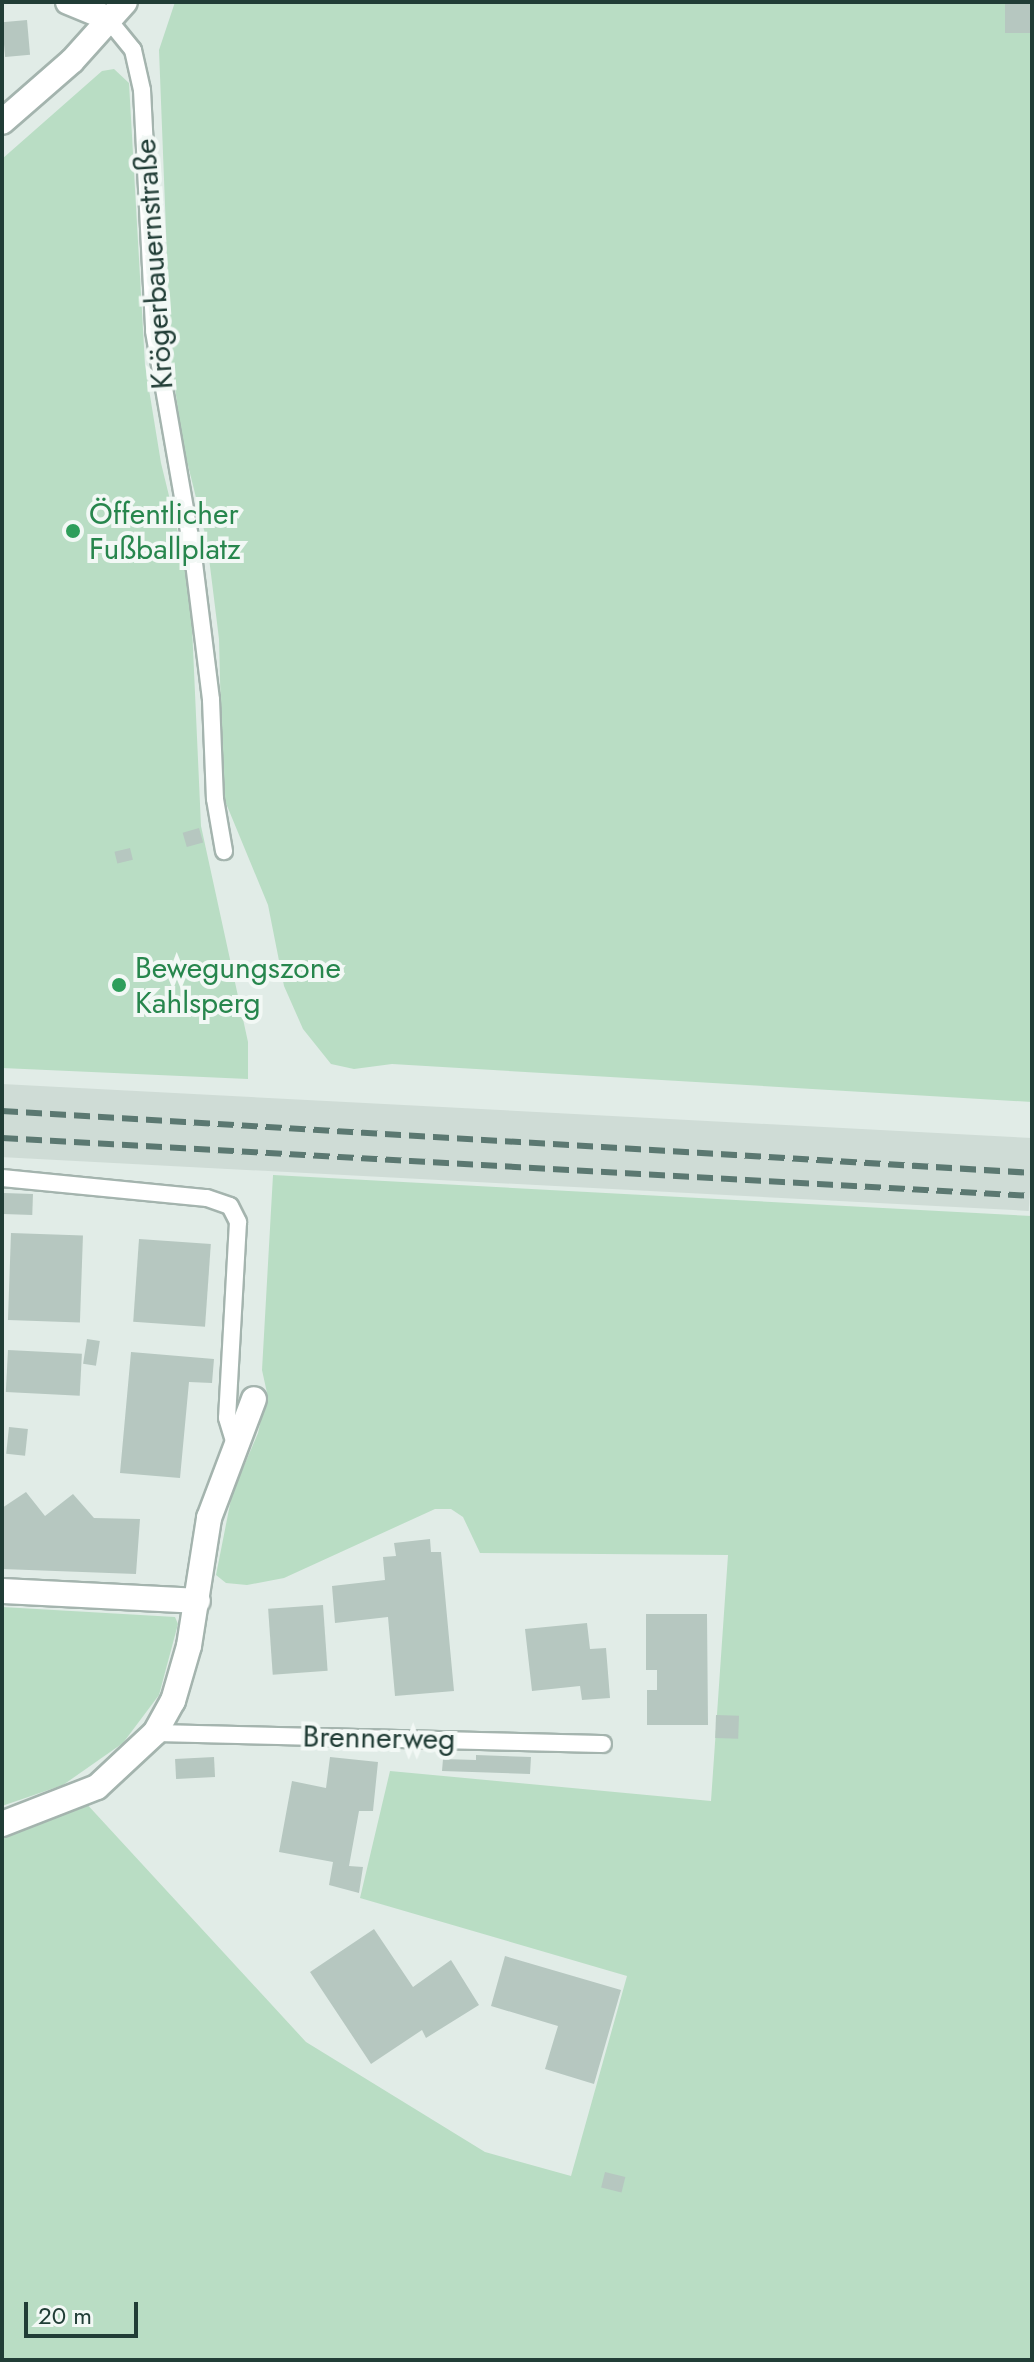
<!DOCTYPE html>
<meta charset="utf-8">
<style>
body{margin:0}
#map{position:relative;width:1034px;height:2362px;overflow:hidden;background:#e1ece7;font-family:Jost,sans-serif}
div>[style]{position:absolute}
.built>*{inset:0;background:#cfdcd6;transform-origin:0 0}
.green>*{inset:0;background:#b9ddc4}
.building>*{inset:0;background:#b6c7c0;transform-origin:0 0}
.roads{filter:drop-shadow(2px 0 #a4b4ae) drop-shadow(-2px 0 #a4b4ae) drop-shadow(0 2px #a4b4ae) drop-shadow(0 -2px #a4b4ae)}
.lane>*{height:16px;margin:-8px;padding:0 8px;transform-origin:8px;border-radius:8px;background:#fff}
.street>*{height:24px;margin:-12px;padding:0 12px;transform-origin:12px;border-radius:12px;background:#fff}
.rail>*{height:6px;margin-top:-3px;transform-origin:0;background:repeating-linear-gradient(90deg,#5b7871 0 16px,transparent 0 24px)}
.dots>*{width:22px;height:22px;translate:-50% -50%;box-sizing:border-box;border:4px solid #f2f8f5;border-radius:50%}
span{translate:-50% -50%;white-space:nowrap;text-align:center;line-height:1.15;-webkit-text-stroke:8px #f2f8f5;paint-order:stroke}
.street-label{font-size:30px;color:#213d36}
.leisure-label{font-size:30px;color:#27864d}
.left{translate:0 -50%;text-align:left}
.frame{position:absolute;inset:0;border:4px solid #213d36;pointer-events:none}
.scale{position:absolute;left:24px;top:2302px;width:114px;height:36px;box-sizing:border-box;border:4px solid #213d36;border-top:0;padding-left:10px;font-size:24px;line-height:28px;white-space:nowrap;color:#213d36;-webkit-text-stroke:6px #f2f8f5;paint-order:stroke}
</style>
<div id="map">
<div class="built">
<div style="left:2px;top:1084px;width:1032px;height:73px;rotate:3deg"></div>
</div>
<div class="green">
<div style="clip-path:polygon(175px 2px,1032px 2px,1032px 1102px,392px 1064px,354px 1069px,331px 1064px,303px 1029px,284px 986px,268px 905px,223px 796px,219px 639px,207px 542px,183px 445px,171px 360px,159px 50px)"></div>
<div style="clip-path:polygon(114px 69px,129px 83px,145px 365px,161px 463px,190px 582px,201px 826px,248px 1042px,248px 1079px,2px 1068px,2px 159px,102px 71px)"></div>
<div style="clip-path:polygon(273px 1175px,1032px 1216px,1032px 2360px,2px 2360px,2px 1836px,84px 1801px,306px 2042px,485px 2152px,571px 2176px,627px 1976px,360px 1898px,390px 1771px,711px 1801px,728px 1555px,480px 1553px,463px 1517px,451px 1509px,435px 1509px,284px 1578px,247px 1585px,226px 1583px,216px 1575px,232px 1494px,258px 1433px,267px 1393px,262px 1370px)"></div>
<div style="clip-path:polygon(2px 1607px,175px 1617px,178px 1624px,159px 1695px,123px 1743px,63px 1785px,2px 1806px)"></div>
</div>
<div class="building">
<div style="left:1005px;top:2px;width:27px;height:31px"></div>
<div style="left:27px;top:20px;width:35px;height:25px;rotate:85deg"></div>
<div style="left:199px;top:828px;width:15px;height:17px;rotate:74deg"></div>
<div style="left:130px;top:848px;width:12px;height:16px;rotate:76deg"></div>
<div style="left:4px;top:1193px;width:29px;height:21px;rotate:2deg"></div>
<div style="left:11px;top:1233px;width:72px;height:87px;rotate:2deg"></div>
<div style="left:139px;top:1239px;width:72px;height:83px;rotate:4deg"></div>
<div style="left:87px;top:1339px;width:13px;height:25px;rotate:9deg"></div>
<div style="left:8px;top:1350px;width:74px;height:42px;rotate:3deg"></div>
<div style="clip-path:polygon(131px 1352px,214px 1359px,212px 1383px,189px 1382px,180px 1478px,120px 1473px)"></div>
<div style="left:9px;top:1427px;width:19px;height:27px;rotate:6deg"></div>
<div style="clip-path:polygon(26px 1492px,45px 1516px,73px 1494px,94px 1518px,140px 1519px,136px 1574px,2px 1569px,2px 1508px)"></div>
<div style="clip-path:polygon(430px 1539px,431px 1552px,441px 1552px,454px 1691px,395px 1696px,388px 1617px,335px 1623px,332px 1586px,385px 1580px,383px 1557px,396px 1556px,394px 1543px)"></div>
<div style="left:323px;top:1605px;width:66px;height:55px;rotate:86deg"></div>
<div style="clip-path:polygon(646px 1614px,707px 1614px,708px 1725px,647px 1725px,647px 1690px,657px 1690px,657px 1670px,646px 1670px)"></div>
<div style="clip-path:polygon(587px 1623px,590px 1649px,606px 1648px,610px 1698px,582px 1700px,580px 1686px,532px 1691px,525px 1629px)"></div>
<div style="left:716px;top:1715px;width:23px;height:23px;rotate:2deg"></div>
<div style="clip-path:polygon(476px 1755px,531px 1757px,530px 1774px,442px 1771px,443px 1759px,476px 1760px)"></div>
<div style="left:214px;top:1757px;width:20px;height:39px;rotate:87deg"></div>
<div style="clip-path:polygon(330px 1757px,378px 1762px,373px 1811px,359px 1811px,349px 1866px,363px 1867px,359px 1893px,329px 1885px,333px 1862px,279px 1852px,292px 1781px,326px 1788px)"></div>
<div style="clip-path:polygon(374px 1929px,413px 1987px,451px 1960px,479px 2005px,426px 2038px,422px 2030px,371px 2064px,310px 1972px)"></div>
<div style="clip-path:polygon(505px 1956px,621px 1990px,594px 2084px,545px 2069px,558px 2026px,491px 2006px)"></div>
<div style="left:605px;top:2172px;width:21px;height:16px;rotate:14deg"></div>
</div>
<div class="roads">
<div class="lane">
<div style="left:107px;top:18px;width:41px;rotate:50.9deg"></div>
<div style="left:133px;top:50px;width:41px;rotate:77.3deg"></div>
<div style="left:142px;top:90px;width:241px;rotate:87.1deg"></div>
<div style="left:154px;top:331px;width:227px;rotate:80.1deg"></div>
<div style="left:193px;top:555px;width:146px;rotate:82.9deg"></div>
<div style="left:211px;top:700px;width:99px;rotate:87.7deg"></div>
<div style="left:215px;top:799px;width:53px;rotate:80.2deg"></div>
<div style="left:2px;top:1178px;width:206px;rotate:5.6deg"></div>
<div style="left:207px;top:1198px;width:24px;rotate:19deg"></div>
<div style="left:230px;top:1206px;width:18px;rotate:63deg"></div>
<div style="left:238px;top:1222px;width:196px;rotate:93.2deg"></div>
<div style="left:227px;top:1418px;width:30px;rotate:73deg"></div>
<div style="left:155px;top:1733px;width:448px;rotate:1.4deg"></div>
</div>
<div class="street">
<div style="left:68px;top:2px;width:42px;rotate:22.3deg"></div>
<div style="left:2px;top:122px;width:93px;rotate:-41.1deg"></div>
<div style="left:72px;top:61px;width:79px;rotate:-48.1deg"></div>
<div style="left:2px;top:1591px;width:196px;rotate:2.9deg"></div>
<div style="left:2px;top:1824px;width:102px;rotate:-21.3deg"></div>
<div style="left:97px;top:1787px;width:79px;rotate:-43deg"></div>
<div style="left:155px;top:1733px;width:37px;rotate:-61deg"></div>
<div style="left:173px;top:1701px;width:57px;rotate:-73.8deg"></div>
<div style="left:189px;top:1646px;width:130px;rotate:-81.1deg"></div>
<div style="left:209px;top:1518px;width:127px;rotate:-69.3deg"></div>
</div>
</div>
<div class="rail">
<div style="left:2px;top:1111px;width:1032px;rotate:3.44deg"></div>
<div style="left:2px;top:1138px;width:1032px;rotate:3.22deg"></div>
</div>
<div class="dots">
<div style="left:73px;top:531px;background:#2e9e5b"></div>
<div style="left:119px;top:985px;background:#2e9e5b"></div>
</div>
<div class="street-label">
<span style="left:154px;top:264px;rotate:-94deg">Krögerbauernstraße</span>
<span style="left:379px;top:1738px;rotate:1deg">Brennerweg</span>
</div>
<div class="leisure-label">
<span class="left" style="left:89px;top:531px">Öffentlicher<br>Fußballplatz</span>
<span class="left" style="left:135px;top:985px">Bewegungszone<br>Kahlsperg</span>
</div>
<div class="frame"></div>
<div class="scale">20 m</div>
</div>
